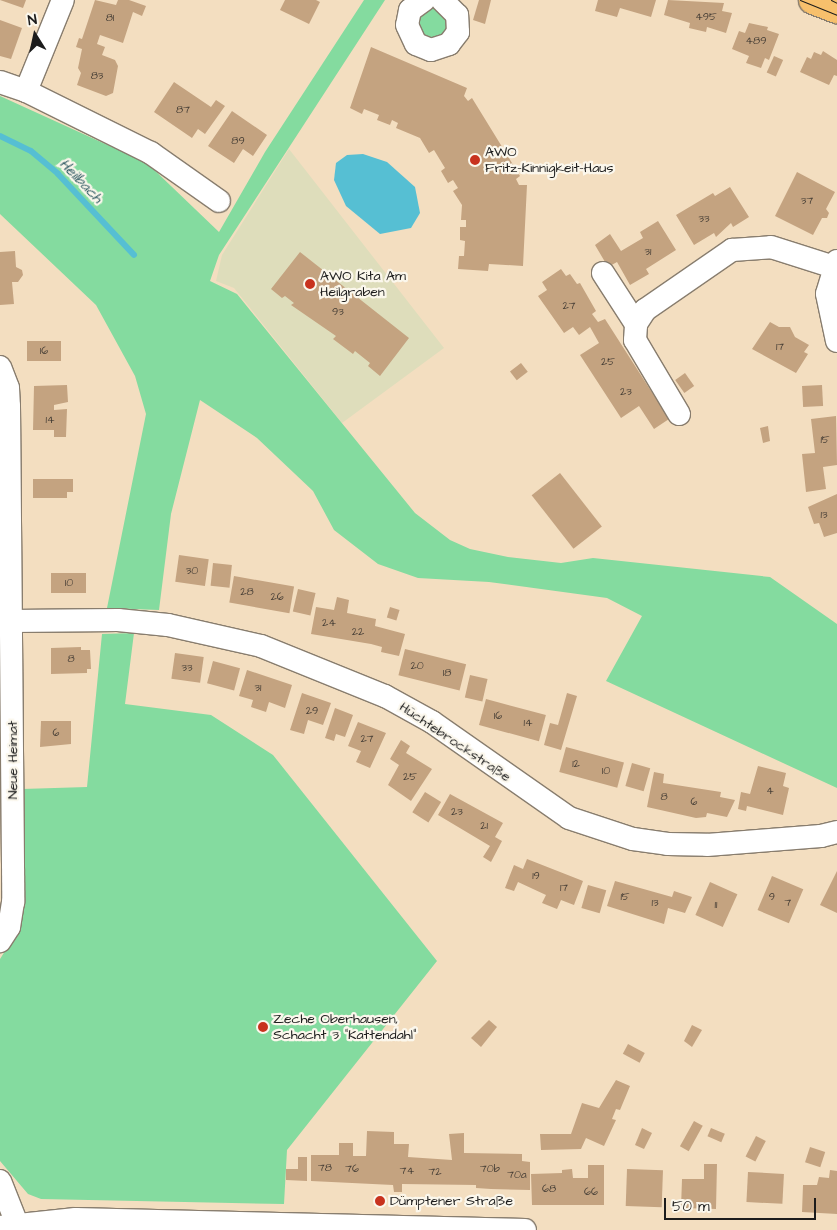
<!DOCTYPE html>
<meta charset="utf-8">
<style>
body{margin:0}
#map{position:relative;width:837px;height:1230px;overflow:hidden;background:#f3dec0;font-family:"Architects Daughter",sans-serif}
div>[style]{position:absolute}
.built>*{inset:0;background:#deddbb}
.green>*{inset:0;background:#84db9f}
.round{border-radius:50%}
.water>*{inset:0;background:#56bfd3}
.stream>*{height:6px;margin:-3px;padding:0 3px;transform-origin:3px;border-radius:3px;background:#56bfd3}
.building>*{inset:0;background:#c4a380;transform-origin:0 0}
.roads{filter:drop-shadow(1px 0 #887d6e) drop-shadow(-1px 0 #887d6e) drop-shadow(0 1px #887d6e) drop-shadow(0 -1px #887d6e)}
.minor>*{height:22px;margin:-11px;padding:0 11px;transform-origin:11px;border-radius:11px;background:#fff}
.major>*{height:28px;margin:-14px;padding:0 14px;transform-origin:14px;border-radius:14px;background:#f7c06c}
.tram>*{height:1px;margin:-0.5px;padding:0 0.5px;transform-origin:0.5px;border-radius:0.5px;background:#1c1c1c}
.dots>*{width:14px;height:14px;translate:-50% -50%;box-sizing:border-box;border:2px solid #fbf7ec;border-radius:50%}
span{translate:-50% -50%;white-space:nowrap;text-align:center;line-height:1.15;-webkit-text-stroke:4.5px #fbf7ec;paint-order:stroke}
.number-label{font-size:11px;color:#463e35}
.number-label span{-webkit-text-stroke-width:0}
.poi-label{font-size:14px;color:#1c1c1c}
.left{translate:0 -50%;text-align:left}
.street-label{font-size:14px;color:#1c1c1c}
.water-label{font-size:15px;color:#335d65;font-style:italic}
.north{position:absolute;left:10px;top:10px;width:50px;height:50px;-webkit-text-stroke:4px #fbf7ec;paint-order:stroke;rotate:350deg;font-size:14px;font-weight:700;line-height:20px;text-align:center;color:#1c1c1c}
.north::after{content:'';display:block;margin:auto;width:18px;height:22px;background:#1c1c1c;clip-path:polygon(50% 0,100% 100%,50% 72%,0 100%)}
.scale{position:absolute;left:664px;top:1198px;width:152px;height:22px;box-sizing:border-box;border:2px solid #1c1c1c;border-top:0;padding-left:6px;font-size:15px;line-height:18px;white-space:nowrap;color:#1c1c1c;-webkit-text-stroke:4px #fbf7ec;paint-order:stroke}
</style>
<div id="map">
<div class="built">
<div style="clip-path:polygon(289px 149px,444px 348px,342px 423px,234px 288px,216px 281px,222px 255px)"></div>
</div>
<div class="green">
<div style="clip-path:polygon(364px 0,385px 0,219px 255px,210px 281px,237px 294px,415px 513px,450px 540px,470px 549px,508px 557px,561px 563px,593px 558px,770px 577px,837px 624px,837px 788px,606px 681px,642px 616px,607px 598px,489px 582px,418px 578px,378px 564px,334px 530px,313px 491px,257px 438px,200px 400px,171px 514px,159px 610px,107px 608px,146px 414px,135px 376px,96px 305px,0 214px,0 96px,147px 163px,219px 232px,265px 152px)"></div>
<div class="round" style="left:418px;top:8px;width:30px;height:30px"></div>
<div style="clip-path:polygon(134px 633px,125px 704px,211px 715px,273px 755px,437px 961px,287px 1150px,284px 1204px,41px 1199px,28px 1194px,0 1161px,0 959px,22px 924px,22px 789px,87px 787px,102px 634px)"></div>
</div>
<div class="water">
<div style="clip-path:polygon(363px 154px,387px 162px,415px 187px,420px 213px,411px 228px,380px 234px,346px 206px,334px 180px,336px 163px,347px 155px)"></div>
</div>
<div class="stream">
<div style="left:0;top:136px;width:34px;rotate:26deg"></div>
<div style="left:31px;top:151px;width:35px;rotate:40deg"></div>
<div style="left:58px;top:174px;width:111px;rotate:46.8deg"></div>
</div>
<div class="building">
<div style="clip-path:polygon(0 0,26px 0,23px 8px)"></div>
<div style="clip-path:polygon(95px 0,116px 5px,118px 0,129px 0,146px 6px,142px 16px,133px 12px,123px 43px,100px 35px,97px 44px,105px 47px,102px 55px,115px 60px,118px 66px,113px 93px,106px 96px,77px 85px,81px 73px,78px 68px,82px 49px,76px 47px,79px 38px,82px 39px)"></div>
<div style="clip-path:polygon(285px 0,316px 0,320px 2px,309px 24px,280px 10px)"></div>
<div style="clip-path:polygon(479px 0,491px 0,485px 24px,473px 20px)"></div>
<div style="clip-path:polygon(598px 0,656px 0,651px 17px,620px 8px,617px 17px,595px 11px)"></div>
<div style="clip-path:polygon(668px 0,724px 3px,722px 11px,732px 13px,726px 33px,707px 27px,706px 32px,689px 28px,690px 23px,664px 15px)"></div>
<div style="clip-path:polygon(0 20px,22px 28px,11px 59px,0 56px)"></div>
<div style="clip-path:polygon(749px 23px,768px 27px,767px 30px,779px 34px,769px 60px,765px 58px,761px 68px,746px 63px,749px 56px,732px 49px,739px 31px,745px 33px)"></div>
<div style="clip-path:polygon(371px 47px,467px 88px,464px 96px,468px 101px,472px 98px,520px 176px,516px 179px,519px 185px,527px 185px,523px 266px,489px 264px,488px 271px,458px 269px,459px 256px,464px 256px,465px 241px,460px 240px,460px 227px,466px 227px,466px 220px,461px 220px,462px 205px,453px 191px,458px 188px,453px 180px,448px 183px,441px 171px,445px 168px,434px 150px,429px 153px,420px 138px,396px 128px,398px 123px,392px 120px,390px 125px,377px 120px,379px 115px,364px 109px,362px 114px,350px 108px)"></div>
<div style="clip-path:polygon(823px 51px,837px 60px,837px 76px,834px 75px,829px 85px,800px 72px,807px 57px,811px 59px,814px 52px,821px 55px)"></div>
<div style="left:774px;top:56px;width:10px;height:18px;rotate:24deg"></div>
<div style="clip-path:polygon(174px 82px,211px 107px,216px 100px,225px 106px,205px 134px,198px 129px,192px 138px,154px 112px)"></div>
<div style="clip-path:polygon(232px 111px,267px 135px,253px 156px,243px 149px,234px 163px,208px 146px)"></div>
<div style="clip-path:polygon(797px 172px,835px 192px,826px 209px,829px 213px,827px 218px,822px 218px,813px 235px,775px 216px)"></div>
<div style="clip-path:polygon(730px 187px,749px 217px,733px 227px,731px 223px,716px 237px,714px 233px,694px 245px,676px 215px,713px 193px,715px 196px)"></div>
<div style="clip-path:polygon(658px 221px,676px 250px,646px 269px,649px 274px,630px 285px,617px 262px,608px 267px,595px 245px,610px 234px,621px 251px,643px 238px,640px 232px)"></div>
<div style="clip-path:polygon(15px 251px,16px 267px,22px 270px,23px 275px,18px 282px,12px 282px,14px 304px,0 305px,0 252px)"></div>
<div style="clip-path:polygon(300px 252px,409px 338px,380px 376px,368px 366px,370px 363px,355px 351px,353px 354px,333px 339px,336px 336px,291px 305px,294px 303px,285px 296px,282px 298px,271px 289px)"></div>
<div style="clip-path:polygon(561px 269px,566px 276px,570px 274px,577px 284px,580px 283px,596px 311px,592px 314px,598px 322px,605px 319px,669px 419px,654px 429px,639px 406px,621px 418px,580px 355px,599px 343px,590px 327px,579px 335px,573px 327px,564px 333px,538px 296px,547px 290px,542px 282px)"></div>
<div style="clip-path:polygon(770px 322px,779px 327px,790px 327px,795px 337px,809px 345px,804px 352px,808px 354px,796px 373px,752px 349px)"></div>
<div style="left:61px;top:341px;width:20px;height:34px;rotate:90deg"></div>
<div style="left:521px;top:363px;width:11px;height:14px;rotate:52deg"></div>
<div style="left:685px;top:373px;width:16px;height:12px;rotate:55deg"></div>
<div style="clip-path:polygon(67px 385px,68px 402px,54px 405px,54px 410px,67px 409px,66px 437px,54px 437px,54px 430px,33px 430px,34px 386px)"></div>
<div style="left:822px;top:385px;width:21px;height:20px;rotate:87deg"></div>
<div style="clip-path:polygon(836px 416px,837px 465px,823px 467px,826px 489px,806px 492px,802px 454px,815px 453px,811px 419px)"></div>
<div style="clip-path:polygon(768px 426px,770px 441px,763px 443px,760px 428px)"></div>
<div style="left:560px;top:473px;width:68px;height:36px;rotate:52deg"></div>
<div style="clip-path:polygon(33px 479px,73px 479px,73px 492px,67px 492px,67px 498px,33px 498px)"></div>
<div style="clip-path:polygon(837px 494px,837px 533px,824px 537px,819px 523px,814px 524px,808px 507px)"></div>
<div style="left:179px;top:555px;width:30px;height:27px;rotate:8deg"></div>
<div style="left:213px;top:563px;width:19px;height:23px;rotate:6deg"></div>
<div style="left:51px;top:573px;width:35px;height:20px"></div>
<div style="left:234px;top:576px;width:61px;height:27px;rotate:10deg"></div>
<div style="left:298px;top:589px;width:18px;height:23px;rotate:13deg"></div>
<div style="clip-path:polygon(337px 597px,349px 600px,347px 613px,376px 619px,375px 626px,405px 634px,399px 656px,381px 652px,382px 647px,371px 644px,311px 634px,316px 607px,334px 610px)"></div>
<div style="left:390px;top:607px;width:10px;height:11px;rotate:17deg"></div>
<div style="clip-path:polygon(81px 647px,81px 650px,90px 650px,91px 669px,87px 669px,87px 673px,51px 674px,51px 648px)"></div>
<div style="left:405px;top:649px;width:63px;height:27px;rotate:14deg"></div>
<div style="left:175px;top:653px;width:29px;height:26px;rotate:8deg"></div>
<div style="left:213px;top:661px;width:28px;height:23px;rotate:15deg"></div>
<div style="clip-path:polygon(247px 670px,292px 685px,285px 708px,269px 702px,266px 712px,251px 707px,253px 700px,239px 696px)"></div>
<div style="left:470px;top:675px;width:18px;height:23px;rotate:13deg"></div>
<div style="clip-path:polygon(302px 693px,331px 703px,323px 725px,308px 720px,304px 734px,290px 730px)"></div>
<div style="clip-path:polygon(567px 693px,577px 696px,561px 750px,544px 745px,550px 723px,558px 725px)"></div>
<div style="left:486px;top:699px;width:62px;height:27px;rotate:15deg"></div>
<div style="clip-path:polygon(335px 708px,353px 715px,345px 737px,336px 734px,334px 741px,325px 738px)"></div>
<div style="clip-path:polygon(41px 721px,71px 721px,71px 744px,40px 747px)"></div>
<div style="clip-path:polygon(358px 722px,386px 733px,370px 768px,356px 762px,361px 751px,348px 746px)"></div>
<div style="clip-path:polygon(401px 740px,410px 746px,406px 753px,432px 769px,411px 801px,388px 785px,399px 765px,390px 759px)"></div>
<div style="left:566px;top:747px;width:60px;height:26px;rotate:15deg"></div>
<div style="left:632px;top:763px;width:19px;height:24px;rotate:16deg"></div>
<div style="clip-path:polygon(758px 766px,786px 773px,783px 786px,789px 788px,783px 815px,747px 806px,746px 811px,738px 809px,741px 792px,750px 794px)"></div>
<div style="clip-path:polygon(654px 772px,664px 774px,663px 783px,721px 792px,720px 797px,735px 800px,727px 817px,707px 813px,706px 817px,696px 818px,647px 807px)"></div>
<div style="left:425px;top:792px;width:19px;height:24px;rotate:32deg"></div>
<div style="clip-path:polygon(450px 794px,503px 823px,495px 837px,502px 841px,491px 862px,483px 857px,490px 846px,438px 815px)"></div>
<div style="clip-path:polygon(527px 859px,583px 881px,574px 905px,561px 900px,557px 909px,542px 903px,546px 895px,518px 882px,514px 891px,505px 888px,514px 865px,523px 869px)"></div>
<div style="clip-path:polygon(837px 871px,837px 913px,820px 905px)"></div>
<div style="left:772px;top:876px;width:34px;height:37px;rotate:23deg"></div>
<div style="clip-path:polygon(615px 881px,672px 897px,674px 891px,692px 897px,685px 913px,668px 908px,664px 924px,607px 906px)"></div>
<div style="left:710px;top:882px;width:30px;height:36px;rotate:24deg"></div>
<div style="left:588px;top:885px;width:19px;height:24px;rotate:16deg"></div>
<div style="clip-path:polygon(489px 1020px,497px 1027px,481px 1047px,471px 1038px)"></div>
<div style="clip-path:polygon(692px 1025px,702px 1030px,692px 1047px,684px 1041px)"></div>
<div style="left:628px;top:1044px;width:19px;height:11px;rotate:28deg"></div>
<div style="clip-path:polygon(616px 1080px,630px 1086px,620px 1110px,616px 1109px,612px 1119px,616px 1120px,604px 1146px,586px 1138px,581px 1149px,541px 1150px,540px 1134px,571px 1134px,582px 1103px,599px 1108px)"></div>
<div style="left:694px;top:1121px;width:10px;height:29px;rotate:29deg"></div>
<div style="clip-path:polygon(642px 1128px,652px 1133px,644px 1149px,635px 1145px)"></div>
<div style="left:711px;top:1128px;width:15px;height:9px;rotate:23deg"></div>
<div style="clip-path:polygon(367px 1131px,394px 1132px,394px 1144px,409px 1144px,408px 1157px,452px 1160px,449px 1134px,464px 1133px,464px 1153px,522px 1154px,522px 1161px,530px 1162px,530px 1190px,491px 1189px,476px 1188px,476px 1185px,402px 1184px,402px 1192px,394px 1192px,393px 1185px,311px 1181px,311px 1155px,339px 1155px,339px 1143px,353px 1143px,353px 1156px,366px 1156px)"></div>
<div style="left:756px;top:1136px;width:11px;height:23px;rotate:27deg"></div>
<div style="left:810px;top:1147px;width:16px;height:16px;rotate:18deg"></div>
<div style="clip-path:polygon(298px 1157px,307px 1157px,307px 1181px,286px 1180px,286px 1169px,298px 1169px)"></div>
<div style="clip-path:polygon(704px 1164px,717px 1164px,716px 1209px,681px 1208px,682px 1179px,704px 1179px)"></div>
<div style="clip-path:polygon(588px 1165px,604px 1165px,604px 1205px,532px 1205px,531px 1174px,562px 1173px,562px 1170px,572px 1169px,573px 1178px,588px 1178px)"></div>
<div style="left:627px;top:1169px;width:36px;height:37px;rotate:2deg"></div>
<div style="clip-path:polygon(830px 1170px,837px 1171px,837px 1214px,802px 1212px,803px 1185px,817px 1185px,819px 1177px,829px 1178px)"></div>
<div style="left:748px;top:1172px;width:36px;height:30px;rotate:3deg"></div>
</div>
<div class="roads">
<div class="minor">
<div style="left:424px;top:0;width:17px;rotate:144deg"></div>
<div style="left:410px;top:10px;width:15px;rotate:101deg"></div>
<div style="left:407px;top:25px;width:21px;rotate:65deg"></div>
<div style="left:416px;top:44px;width:16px;rotate:22deg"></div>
<div style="left:431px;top:50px;width:19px;rotate:-18deg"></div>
<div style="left:449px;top:44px;width:15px;rotate:-53deg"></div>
<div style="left:458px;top:32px;width:17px;rotate:-93deg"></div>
<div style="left:457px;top:15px;width:21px;rotate:-135deg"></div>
<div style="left:0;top:82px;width:28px;rotate:19deg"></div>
<div style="left:26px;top:91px;width:140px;rotate:26.4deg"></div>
<div style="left:151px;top:153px;width:83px;rotate:35.2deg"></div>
<div style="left:26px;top:91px;width:98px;rotate:-67.9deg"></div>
<div style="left:837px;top:261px;width:34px;rotate:107deg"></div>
<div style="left:827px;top:294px;width:48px;rotate:78deg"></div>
<div style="left:603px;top:273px;width:61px;rotate:57.1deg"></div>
<div style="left:0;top:367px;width:22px;rotate:69deg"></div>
<div style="left:8px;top:388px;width:18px;rotate:87deg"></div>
<div style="left:9px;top:406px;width:496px;rotate:89.5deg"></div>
<div style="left:13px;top:902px;width:25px;rotate:99deg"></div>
<div style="left:9px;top:927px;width:17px;rotate:123deg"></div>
<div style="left:679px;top:414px;width:86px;rotate:-120.7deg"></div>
<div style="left:635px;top:340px;width:16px;rotate:-86deg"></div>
<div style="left:636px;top:324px;width:17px;rotate:-57deg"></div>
<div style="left:645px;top:310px;width:106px;rotate:-34.6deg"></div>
<div style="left:732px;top:250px;width:39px;rotate:-4deg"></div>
<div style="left:771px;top:247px;width:66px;rotate:17.6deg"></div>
<div style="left:11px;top:621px;width:107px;rotate:-0.5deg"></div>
<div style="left:118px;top:620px;width:50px;rotate:5.7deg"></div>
<div style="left:168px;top:625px;width:95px;rotate:12.7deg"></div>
<div style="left:261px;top:646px;width:134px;rotate:22deg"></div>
<div style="left:385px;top:696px;width:54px;rotate:29deg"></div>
<div style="left:432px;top:722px;width:167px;rotate:35deg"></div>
<div style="left:569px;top:818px;width:67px;rotate:18.2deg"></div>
<div style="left:633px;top:839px;width:35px;rotate:8deg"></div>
<div style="left:668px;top:844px;width:39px;rotate:1deg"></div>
<div style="left:707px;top:845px;width:114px;rotate:-4.5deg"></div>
<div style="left:821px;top:836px;width:16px;rotate:-14deg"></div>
<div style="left:0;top:1181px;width:46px;rotate:68.4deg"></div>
<div style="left:0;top:1227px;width:76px;rotate:-6deg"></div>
<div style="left:76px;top:1219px;width:449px;rotate:1.4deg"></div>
</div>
<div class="major">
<div style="left:813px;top:0;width:26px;rotate:21deg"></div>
</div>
</div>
<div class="tram">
<div style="left:800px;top:0;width:40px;rotate:22deg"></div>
<div style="left:831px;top:0;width:7px;rotate:27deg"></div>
</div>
<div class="dots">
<div style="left:475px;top:160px;background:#c8321e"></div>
<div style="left:310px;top:284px;background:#c8321e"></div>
<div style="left:263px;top:1027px;background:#c8321e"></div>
<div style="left:380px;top:1201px;background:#c8321e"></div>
</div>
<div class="number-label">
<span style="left:706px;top:17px">495</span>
<span style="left:110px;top:18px">81</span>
<span style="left:756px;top:41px">489</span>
<span style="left:97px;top:76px">83</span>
<span style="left:183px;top:110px">87</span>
<span style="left:238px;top:141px">89</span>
<span style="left:807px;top:201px">37</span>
<span style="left:704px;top:219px">33</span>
<span style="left:648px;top:252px">31</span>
<span style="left:569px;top:306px">27</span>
<span style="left:338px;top:312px">93</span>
<span style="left:780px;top:347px">17</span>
<span style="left:44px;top:351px">16</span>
<span style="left:608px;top:362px">25</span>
<span style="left:626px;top:392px">23</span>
<span style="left:50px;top:420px">14</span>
<span style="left:825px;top:440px">15</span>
<span style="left:824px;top:515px">13</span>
<span style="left:192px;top:571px">30</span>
<span style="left:69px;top:583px">10</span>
<span style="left:247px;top:592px">28</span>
<span style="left:277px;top:597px">26</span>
<span style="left:329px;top:623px">24</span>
<span style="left:358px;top:632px">22</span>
<span style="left:71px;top:659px">8</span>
<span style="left:417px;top:666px">20</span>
<span style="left:187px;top:668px">33</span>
<span style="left:447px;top:673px">18</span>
<span style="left:258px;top:688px">31</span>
<span style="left:312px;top:711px">29</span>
<span style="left:498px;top:716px">16</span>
<span style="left:528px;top:723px">14</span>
<span style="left:56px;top:733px">6</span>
<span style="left:367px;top:739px">27</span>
<span style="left:576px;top:764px">12</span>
<span style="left:606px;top:771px">10</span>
<span style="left:410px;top:777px">25</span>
<span style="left:770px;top:791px">4</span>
<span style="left:664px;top:797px">8</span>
<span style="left:694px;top:802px">6</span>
<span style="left:457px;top:812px">23</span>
<span style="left:484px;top:826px">21</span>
<span style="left:536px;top:876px">19</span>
<span style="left:564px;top:888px">17</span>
<span style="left:625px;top:897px">15</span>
<span style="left:772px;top:897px">9</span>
<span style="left:655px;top:903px">13</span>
<span style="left:788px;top:903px">7</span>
<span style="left:716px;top:905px">11</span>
<span style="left:325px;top:1168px">78</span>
<span style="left:352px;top:1169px">76</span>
<span style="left:490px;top:1169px">70b</span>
<span style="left:407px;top:1171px">74</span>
<span style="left:435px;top:1172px">72</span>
<span style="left:517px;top:1175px">70a</span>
<span style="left:549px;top:1189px">68</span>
<span style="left:591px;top:1192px">66</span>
</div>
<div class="poi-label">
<span class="left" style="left:485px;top:160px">AWO<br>Fritz-Kinnigkeit-Haus</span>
<span class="left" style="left:320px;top:284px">AWO Kita Am<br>Heilgraben</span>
<span class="left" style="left:273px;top:1027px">Zeche Oberhausen,<br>Schacht 3 "Kattendahl"</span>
<span class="left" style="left:390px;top:1201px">Dümptener Straße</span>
</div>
<div class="street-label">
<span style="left:455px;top:742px;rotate:34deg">Hüchtebrockstraße</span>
<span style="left:13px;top:760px;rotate:-90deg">Neue Heimat</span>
</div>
<div class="water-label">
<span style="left:81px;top:181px;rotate:46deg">Heilbach</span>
</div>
<div class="north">N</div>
<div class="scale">50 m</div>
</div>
